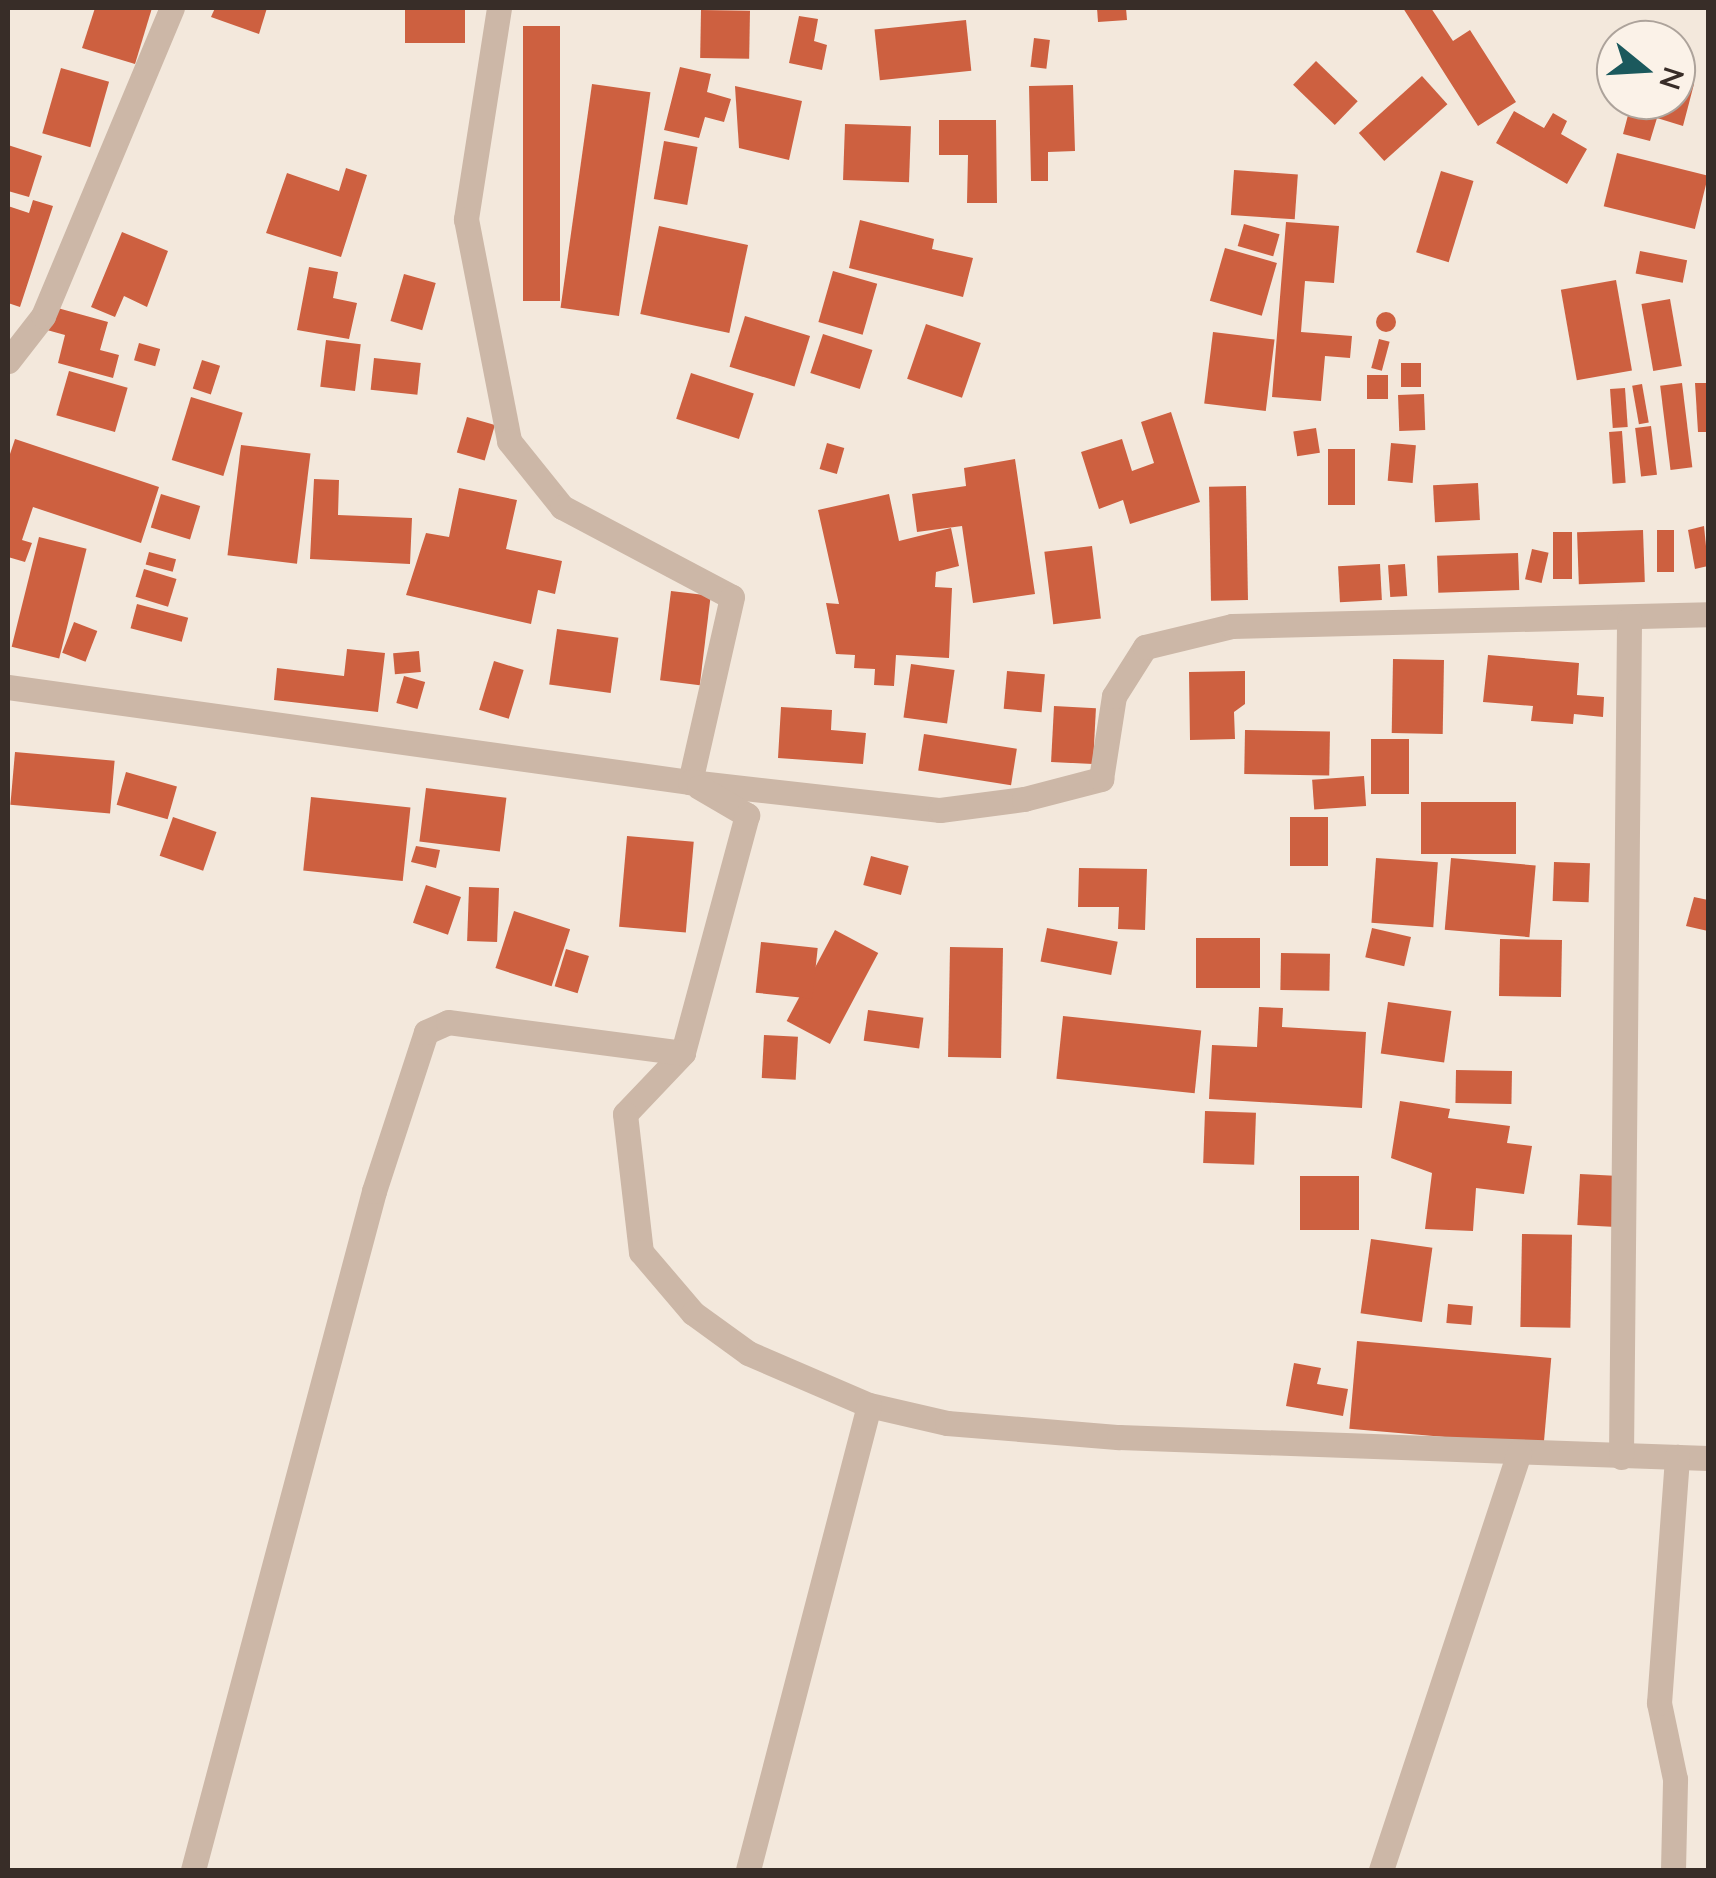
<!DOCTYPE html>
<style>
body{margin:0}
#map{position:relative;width:1716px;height:1878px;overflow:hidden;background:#f3e8dc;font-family:Lato,sans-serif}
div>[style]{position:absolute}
.building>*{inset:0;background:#cd6040;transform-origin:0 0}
.round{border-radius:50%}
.minor>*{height:25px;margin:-12.5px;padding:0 12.5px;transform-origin:12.5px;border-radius:12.5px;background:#ccb7a7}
span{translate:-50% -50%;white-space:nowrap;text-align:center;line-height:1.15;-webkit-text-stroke:8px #fbf2e8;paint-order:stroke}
.frame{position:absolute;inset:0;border:10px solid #382d28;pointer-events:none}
.north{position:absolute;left:1596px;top:20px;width:100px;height:100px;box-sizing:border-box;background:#fbf2e8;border:2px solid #ada39b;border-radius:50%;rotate:108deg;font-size:28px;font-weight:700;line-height:40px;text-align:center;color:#382d28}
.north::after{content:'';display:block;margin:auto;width:35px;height:45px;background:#1b595d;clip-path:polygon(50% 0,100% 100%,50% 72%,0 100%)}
</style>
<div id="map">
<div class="building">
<div style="clip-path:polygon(95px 8px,152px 8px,135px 64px,82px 48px)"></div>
<div style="clip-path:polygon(215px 8px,267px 8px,259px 34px,211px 17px)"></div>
<div style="left:405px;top:8px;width:60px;height:35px"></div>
<div style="clip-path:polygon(1097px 8px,1126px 8px,1127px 20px,1098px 22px)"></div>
<div style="clip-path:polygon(1403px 8px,1431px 8px,1453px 41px,1470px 30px,1516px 102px,1478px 126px)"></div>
<div style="left:701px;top:10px;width:49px;height:48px;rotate:1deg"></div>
<div style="clip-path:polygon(799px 16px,818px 19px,814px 41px,827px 45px,822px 70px,789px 63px)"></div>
<div style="left:966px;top:20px;width:51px;height:92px;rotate:84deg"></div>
<div style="left:523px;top:26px;width:37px;height:275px"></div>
<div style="left:1034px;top:38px;width:16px;height:29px;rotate:7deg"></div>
<div style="left:1316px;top:61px;width:58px;height:33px;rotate:44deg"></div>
<div style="clip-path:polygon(680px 67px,711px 74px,707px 92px,731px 99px,724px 122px,705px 117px,699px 138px,664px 130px)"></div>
<div style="left:61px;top:68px;width:50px;height:68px;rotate:16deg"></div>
<div style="left:1422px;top:76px;width:38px;height:85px;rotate:48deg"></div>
<div style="clip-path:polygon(1676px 79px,1694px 84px,1683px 126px,1657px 118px,1650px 141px,1623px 134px,1632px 100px,1676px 100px)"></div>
<div style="left:592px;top:84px;width:59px;height:226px;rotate:8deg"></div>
<div style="clip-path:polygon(1073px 85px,1075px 151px,1048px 152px,1048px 181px,1031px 181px,1029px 86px)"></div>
<div style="clip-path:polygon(735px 86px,802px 101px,789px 160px,739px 148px)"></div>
<div style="clip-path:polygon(1514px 111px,1544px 128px,1553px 113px,1567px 121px,1561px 134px,1587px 149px,1567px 184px,1496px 143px)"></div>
<div style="clip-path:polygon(939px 120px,996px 120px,997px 203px,967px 203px,968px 155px,939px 155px)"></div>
<div style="left:845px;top:124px;width:66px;height:56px;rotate:2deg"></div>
<div style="left:664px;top:141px;width:34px;height:59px;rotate:10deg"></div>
<div style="clip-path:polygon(8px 145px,42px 156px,29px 197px,8px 191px)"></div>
<div style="left:1617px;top:153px;width:94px;height:55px;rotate:14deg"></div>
<div style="clip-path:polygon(346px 168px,367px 175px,341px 257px,266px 233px,287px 173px,339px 191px)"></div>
<div style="left:1234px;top:170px;width:64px;height:45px;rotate:4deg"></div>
<div style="left:1441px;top:171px;width:34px;height:85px;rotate:17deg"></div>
<div style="clip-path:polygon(33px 200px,53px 206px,20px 307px,8px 303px,8px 206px,29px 213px)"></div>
<div style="clip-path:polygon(860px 220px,934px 239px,932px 249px,973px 258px,963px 297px,849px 268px)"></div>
<div style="clip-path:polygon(1286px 222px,1339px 226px,1334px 283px,1305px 281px,1301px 332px,1352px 336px,1350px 358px,1325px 356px,1321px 401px,1272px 397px)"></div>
<div style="left:1244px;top:224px;width:37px;height:23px;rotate:16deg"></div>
<div style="left:659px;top:226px;width:91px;height:90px;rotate:12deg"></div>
<div style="clip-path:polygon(122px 232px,168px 251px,147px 307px,124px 296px,115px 317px,91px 307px)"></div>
<div style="left:1225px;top:248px;width:54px;height:55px;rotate:16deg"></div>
<div style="left:1640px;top:251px;width:48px;height:23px;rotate:11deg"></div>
<div style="clip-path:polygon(309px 267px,338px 272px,333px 298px,357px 303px,349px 339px,297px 330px)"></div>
<div style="left:833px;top:271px;width:46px;height:53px;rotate:16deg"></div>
<div style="left:404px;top:274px;width:33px;height:49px;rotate:16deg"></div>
<div style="left:1616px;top:280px;width:92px;height:56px;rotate:80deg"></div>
<div style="left:1670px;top:299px;width:68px;height:29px;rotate:80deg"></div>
<div style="clip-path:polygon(54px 307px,108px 322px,100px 350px,119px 355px,113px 378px,58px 363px,65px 335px,47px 330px)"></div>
<div class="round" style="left:1376px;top:312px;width:20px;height:20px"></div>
<div style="left:745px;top:316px;width:68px;height:53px;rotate:17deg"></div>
<div style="left:926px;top:324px;width:58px;height:58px;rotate:19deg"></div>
<div style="left:1213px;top:332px;width:62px;height:72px;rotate:7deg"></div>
<div style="left:823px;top:334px;width:52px;height:41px;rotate:18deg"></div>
<div style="left:1379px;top:339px;width:11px;height:30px;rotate:15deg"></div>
<div style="left:326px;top:340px;width:35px;height:47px;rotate:7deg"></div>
<div style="left:139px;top:343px;width:22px;height:18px;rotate:16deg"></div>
<div style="left:374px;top:358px;width:47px;height:32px;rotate:6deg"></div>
<div style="left:202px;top:360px;width:19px;height:30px;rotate:18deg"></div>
<div style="left:1421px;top:363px;width:24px;height:20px;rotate:90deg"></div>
<div style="left:69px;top:371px;width:61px;height:46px;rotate:16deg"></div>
<div style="left:691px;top:373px;width:66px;height:48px;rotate:18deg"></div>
<div style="left:1367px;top:375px;width:21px;height:24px"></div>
<div style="left:1682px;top:383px;width:85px;height:22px;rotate:83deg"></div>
<div style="clip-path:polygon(1695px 383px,1708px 383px,1708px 432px,1698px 432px)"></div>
<div style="left:1642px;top:384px;width:39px;height:10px;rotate:80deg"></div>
<div style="left:1625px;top:388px;width:39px;height:15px;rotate:86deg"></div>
<div style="left:1424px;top:394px;width:36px;height:26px;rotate:88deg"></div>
<div style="left:191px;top:397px;width:54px;height:66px;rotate:17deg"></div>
<div style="clip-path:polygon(1171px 412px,1200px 502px,1130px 524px,1123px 500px,1099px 509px,1081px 452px,1122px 439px,1132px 471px,1154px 463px,1141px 422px)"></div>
<div style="left:467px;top:417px;width:29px;height:37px;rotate:16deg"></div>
<div style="left:1651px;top:426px;width:49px;height:16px;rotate:83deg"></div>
<div style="left:1316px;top:428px;width:25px;height:23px;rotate:81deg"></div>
<div style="left:1622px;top:431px;width:52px;height:13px;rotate:86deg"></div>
<div style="clip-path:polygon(15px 439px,159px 487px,141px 543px,33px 507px,22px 540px,32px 543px,25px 562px,8px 557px,8px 460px)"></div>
<div style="left:827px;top:443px;width:18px;height:27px;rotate:16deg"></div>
<div style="left:1391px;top:443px;width:25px;height:38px;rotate:5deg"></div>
<div style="left:241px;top:445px;width:70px;height:111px;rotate:7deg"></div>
<div style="left:1355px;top:449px;width:56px;height:27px;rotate:90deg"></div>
<div style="clip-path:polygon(1015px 459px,1035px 594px,973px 603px,962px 526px,917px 532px,912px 494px,966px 486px,964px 468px)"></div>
<div style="clip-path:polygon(314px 479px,339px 480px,338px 515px,412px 518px,410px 564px,310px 559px)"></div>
<div style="left:1478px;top:483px;width:37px;height:45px;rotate:87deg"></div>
<div style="left:1246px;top:486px;width:114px;height:37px;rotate:89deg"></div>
<div style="clip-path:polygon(459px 488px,517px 500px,506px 549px,562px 561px,555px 594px,538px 590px,531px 624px,406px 595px,426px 533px,449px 537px)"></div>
<div style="left:161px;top:494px;width:41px;height:35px;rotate:17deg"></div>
<div style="clip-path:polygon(889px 494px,899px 541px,951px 528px,959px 566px,936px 572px,935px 587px,952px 588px,949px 658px,896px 655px,894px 686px,874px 685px,875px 669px,854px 668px,855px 655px,836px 654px,826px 603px,839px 604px,818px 510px)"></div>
<div style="clip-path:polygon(1704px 526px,1708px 566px,1695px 569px,1688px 530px)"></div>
<div style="left:1643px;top:530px;width:52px;height:66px;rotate:88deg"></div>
<div style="left:1657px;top:530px;width:17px;height:42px"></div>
<div style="left:1553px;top:532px;width:19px;height:47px"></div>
<div style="left:39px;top:537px;width:49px;height:113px;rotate:14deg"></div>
<div style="left:1092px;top:546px;width:73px;height:48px;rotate:83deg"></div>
<div style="left:1532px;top:549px;width:17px;height:31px;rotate:13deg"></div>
<div style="left:149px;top:552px;width:28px;height:13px;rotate:15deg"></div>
<div style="left:1518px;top:553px;width:37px;height:81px;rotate:88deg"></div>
<div style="left:1380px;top:564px;width:36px;height:42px;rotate:87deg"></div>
<div style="left:1405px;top:564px;width:32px;height:17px;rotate:86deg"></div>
<div style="left:144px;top:569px;width:34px;height:29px;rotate:17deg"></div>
<div style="left:671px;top:591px;width:40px;height:90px;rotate:7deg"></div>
<div style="left:137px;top:604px;width:53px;height:25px;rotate:15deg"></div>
<div style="left:74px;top:622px;width:25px;height:33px;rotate:21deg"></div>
<div style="left:557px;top:629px;width:62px;height:56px;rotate:8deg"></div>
<div style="clip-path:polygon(347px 649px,385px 653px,378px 712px,274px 700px,277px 668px,344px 676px)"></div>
<div style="left:419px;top:651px;width:21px;height:26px;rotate:85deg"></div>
<div style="clip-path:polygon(1488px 655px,1579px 663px,1577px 695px,1604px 697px,1603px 717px,1574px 714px,1573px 724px,1531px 721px,1533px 706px,1483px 702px)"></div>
<div style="left:1393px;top:659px;width:51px;height:74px;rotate:1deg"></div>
<div style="left:494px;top:661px;width:31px;height:51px;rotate:17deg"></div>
<div style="left:911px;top:664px;width:44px;height:54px;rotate:8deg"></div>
<div style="left:1007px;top:671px;width:38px;height:38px;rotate:5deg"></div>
<div style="clip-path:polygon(1245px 671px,1245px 704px,1234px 712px,1235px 739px,1190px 740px,1189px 672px)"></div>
<div style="left:404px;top:676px;width:22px;height:28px;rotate:16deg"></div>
<div style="left:1054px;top:706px;width:42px;height:56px;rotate:3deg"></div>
<div style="clip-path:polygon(781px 707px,832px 710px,831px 730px,866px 733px,863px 764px,778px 758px)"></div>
<div style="left:1245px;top:730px;width:85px;height:44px;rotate:1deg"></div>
<div style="left:924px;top:734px;width:94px;height:37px;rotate:9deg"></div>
<div style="left:1371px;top:739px;width:38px;height:55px"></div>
<div style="left:15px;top:752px;width:100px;height:53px;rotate:5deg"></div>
<div style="left:126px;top:772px;width:53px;height:34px;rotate:16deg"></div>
<div style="left:1364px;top:776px;width:30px;height:52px;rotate:86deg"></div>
<div style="left:426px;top:788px;width:81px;height:54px;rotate:7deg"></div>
<div style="left:311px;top:797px;width:100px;height:74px;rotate:6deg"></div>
<div style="left:1421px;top:802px;width:95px;height:52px"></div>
<div style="left:173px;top:817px;width:46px;height:41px;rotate:19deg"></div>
<div style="left:1328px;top:817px;width:49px;height:38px;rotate:90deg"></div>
<div style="left:627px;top:836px;width:67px;height:91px;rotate:5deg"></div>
<div style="clip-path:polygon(416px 846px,440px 850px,436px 868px,411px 862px)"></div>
<div style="left:871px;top:856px;width:39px;height:30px;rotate:15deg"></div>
<div style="left:1376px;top:858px;width:62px;height:65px;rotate:4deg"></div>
<div style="left:1451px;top:858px;width:85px;height:72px;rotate:5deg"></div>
<div style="left:1554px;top:862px;width:36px;height:39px;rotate:2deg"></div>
<div style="clip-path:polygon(1079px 868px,1147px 869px,1145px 930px,1118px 929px,1119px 907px,1078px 907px)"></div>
<div style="left:426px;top:885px;width:37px;height:40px;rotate:19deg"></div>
<div style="left:469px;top:887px;width:30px;height:54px;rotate:2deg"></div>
<div style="clip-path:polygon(1694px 897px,1708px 900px,1708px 931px,1686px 926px)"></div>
<div style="left:514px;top:911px;width:59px;height:60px;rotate:18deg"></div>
<div style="left:1047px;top:928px;width:72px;height:34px;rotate:11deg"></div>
<div style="left:1372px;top:928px;width:40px;height:30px;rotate:13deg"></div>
<div style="left:835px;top:930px;width:49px;height:103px;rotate:28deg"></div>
<div style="left:1196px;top:938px;width:64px;height:50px"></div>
<div style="left:1500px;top:939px;width:62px;height:57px;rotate:1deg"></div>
<div style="left:761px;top:942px;width:57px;height:51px;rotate:6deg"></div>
<div style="left:950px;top:947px;width:53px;height:110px;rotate:1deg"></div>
<div style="left:566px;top:949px;width:24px;height:39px;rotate:17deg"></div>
<div style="left:1281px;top:953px;width:49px;height:37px;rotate:1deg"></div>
<div style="left:1388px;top:1002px;width:64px;height:52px;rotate:8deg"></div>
<div style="clip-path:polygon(1259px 1007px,1283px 1008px,1282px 1027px,1366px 1032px,1362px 1108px,1209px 1099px,1212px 1045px,1257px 1047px)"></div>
<div style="left:868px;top:1010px;width:56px;height:31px;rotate:8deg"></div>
<div style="left:1063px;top:1016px;width:139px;height:63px;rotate:6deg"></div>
<div style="left:764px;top:1035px;width:34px;height:43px;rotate:3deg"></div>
<div style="left:1456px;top:1070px;width:56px;height:33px;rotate:1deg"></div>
<div style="clip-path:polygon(1400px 1101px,1450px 1109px,1448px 1118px,1510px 1126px,1507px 1143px,1532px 1146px,1524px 1194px,1476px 1188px,1473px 1231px,1425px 1229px,1432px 1173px,1391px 1158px)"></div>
<div style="left:1205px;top:1111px;width:51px;height:52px;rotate:2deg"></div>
<div style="left:1580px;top:1174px;width:39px;height:51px;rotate:3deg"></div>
<div style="left:1359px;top:1176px;width:54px;height:59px;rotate:90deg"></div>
<div style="left:1522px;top:1234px;width:50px;height:93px;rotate:1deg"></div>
<div style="left:1371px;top:1239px;width:62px;height:75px;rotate:8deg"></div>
<div style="left:1448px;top:1304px;width:25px;height:19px;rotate:5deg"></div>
<div style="left:1357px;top:1341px;width:195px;height:88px;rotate:5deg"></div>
<div style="clip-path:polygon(1294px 1363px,1321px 1368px,1317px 1384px,1348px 1389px,1343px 1416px,1286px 1406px)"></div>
</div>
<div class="minor">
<div style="left:499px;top:8px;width:214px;rotate:98.9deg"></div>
<div style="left:466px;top:219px;width:226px;rotate:79deg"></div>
<div style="left:509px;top:441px;width:85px;rotate:51.2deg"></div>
<div style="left:562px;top:507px;width:192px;rotate:27.9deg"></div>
<div style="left:732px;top:597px;width:190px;rotate:102.8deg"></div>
<div style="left:8px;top:361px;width:57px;rotate:-52.1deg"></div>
<div style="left:43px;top:316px;width:334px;rotate:-67.3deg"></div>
<div style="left:8px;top:687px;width:689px;rotate:7.93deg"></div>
<div style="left:690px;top:782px;width:252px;rotate:6.4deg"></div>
<div style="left:940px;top:810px;width:85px;rotate:-7.5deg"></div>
<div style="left:1024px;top:799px;width:80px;rotate:-14.6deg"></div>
<div style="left:1101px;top:779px;width:84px;rotate:-81.1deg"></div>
<div style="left:1114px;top:696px;width:58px;rotate:-57.7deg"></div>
<div style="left:1145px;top:647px;width:89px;rotate:-13.6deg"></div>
<div style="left:1232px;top:626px;width:476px;rotate:-1.4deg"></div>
<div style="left:699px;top:787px;width:56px;rotate:30.3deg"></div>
<div style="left:747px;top:815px;width:246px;rotate:105.1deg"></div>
<div style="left:683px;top:1053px;width:84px;rotate:133.6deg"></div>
<div style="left:625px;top:1114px;width:139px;rotate:83.4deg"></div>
<div style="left:641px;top:1252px;width:80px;rotate:49.6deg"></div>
<div style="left:693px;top:1313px;width:68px;rotate:36deg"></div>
<div style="left:748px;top:1353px;width:132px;rotate:23.3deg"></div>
<div style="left:869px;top:1405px;width:80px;rotate:13deg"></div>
<div style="left:947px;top:1423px;width:173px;rotate:4.7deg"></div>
<div style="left:1119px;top:1437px;width:589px;rotate:2.04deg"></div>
<div style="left:1621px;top:1457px;width:838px;rotate:-89.45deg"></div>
<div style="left:193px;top:1870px;width:703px;rotate:-75.07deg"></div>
<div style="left:374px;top:1191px;width:167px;rotate:-71.9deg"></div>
<div style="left:426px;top:1032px;width:24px;rotate:-24deg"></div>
<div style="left:448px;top:1022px;width:237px;rotate:7.5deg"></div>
<div style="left:748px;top:1870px;width:480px;rotate:-75.4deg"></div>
<div style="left:1381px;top:1870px;width:440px;rotate:-71.7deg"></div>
<div style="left:1673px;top:1870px;width:91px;rotate:-88.7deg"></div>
<div style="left:1675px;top:1779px;width:78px;rotate:-101.9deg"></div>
<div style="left:1659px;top:1703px;width:247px;rotate:-85.8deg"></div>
</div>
<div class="frame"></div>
<div class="north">N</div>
</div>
